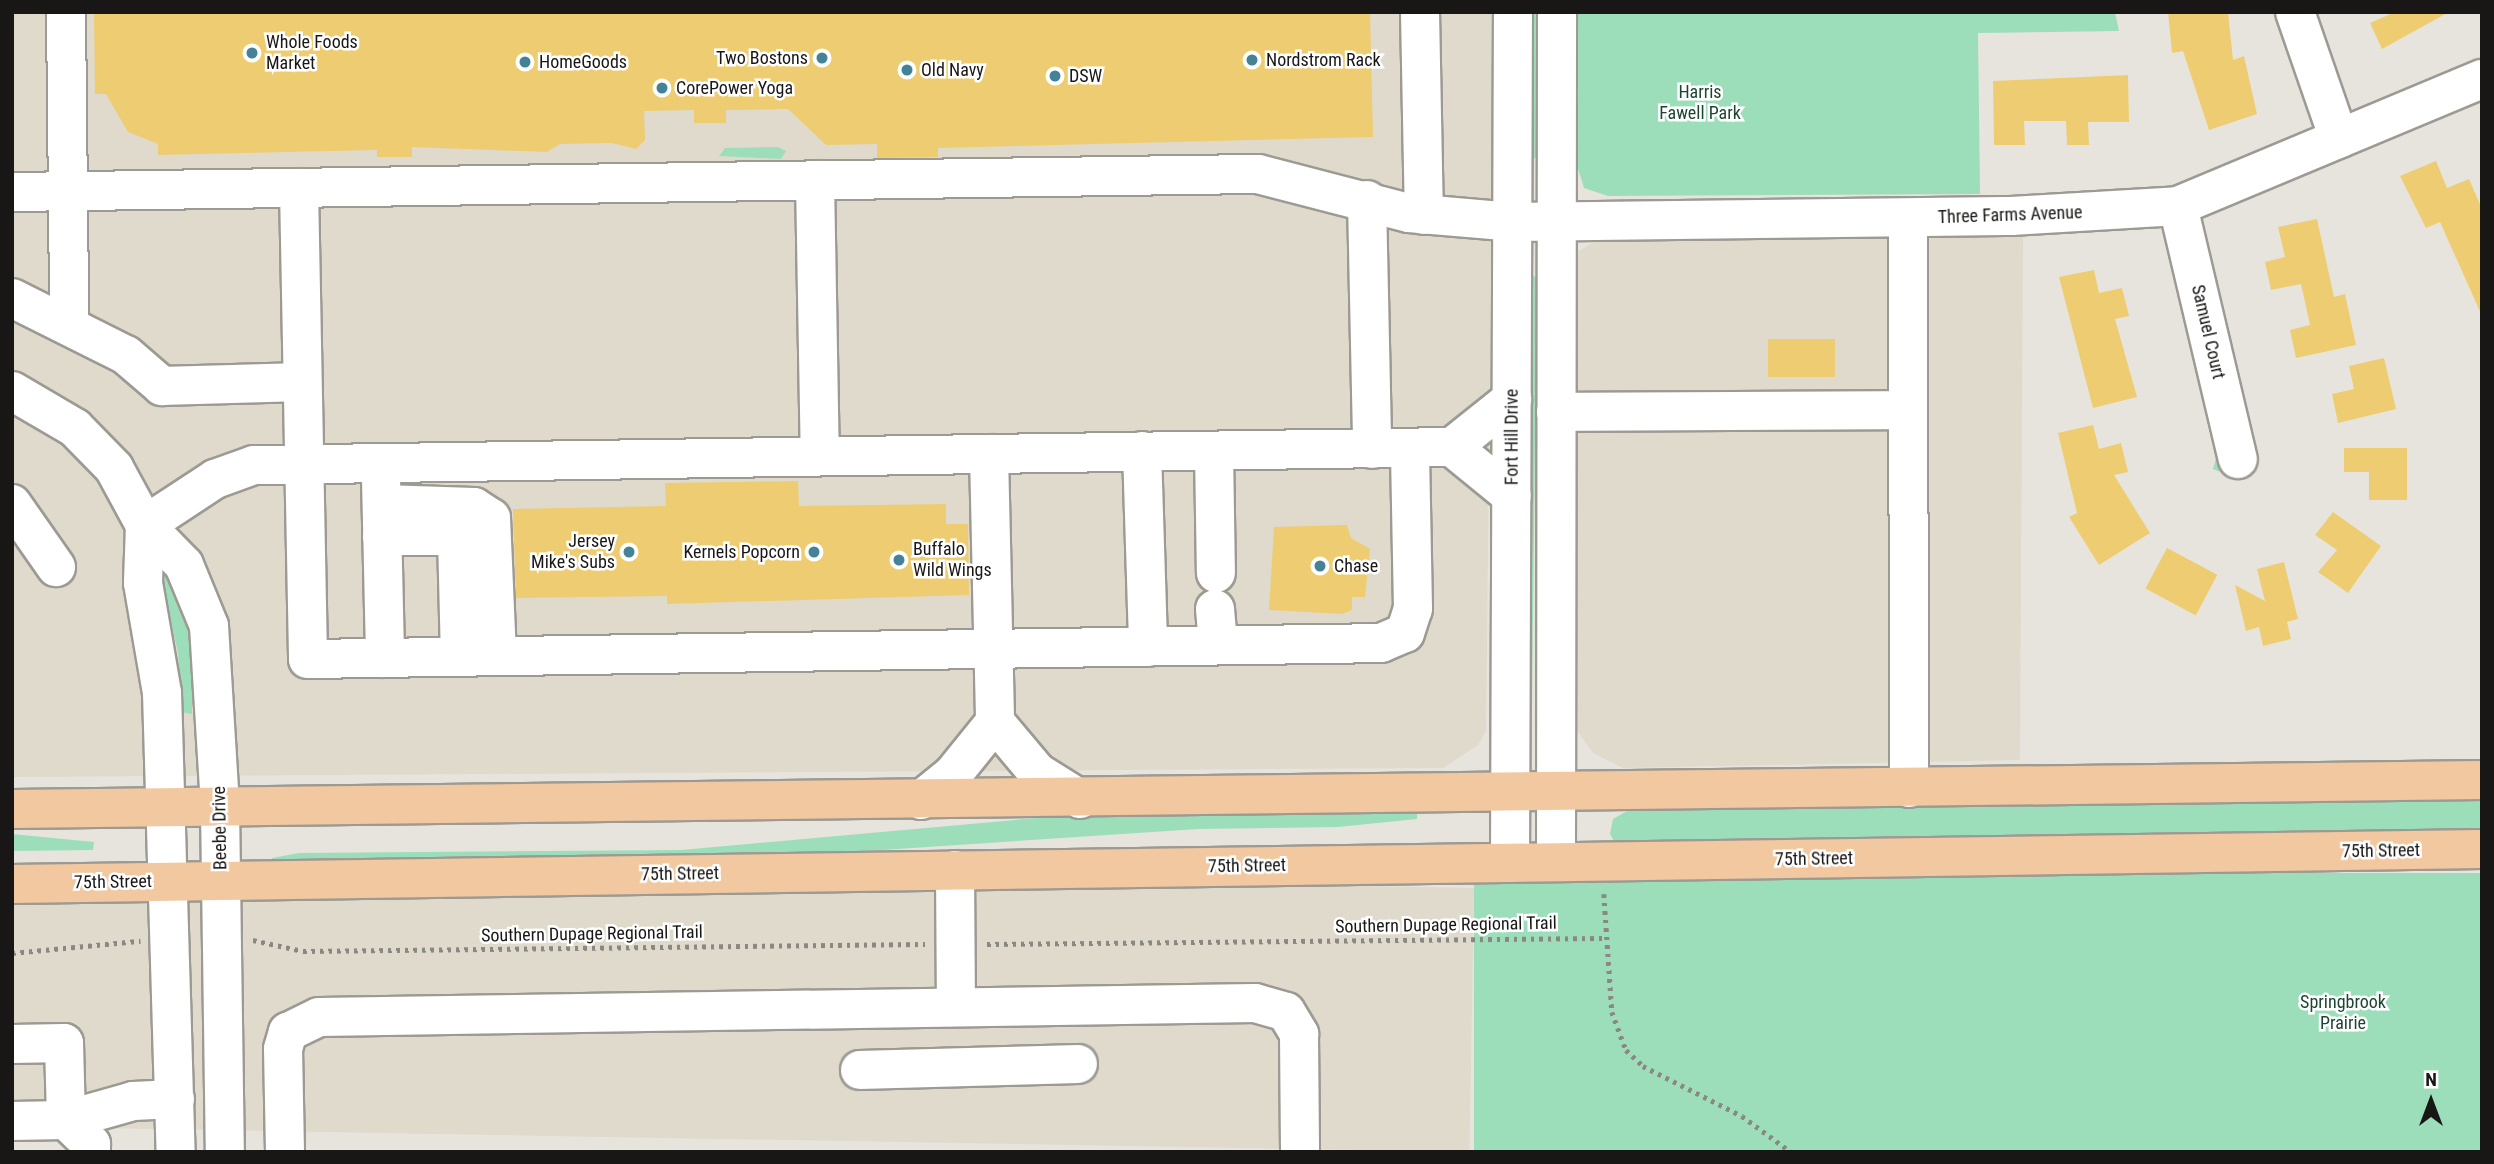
<!DOCTYPE html>
<style>
body{margin:0}
#map{position:relative;width:2494px;height:1164px;overflow:hidden;background:#e7e4dd;font-family:"Roboto Condensed",sans-serif}
div>[style]{position:absolute}
.built>*{inset:0;background:#dfdacb;transform-origin:0 0}
.green>*{inset:0;background:#9ddeba;transform-origin:0 0}
.building>*{inset:0;background:#eecd72;transform-origin:0 0}
.path>*{height:4.5px;margin-top:-2.25px;transform-origin:0;background:repeating-linear-gradient(90deg,#8a8883 0 3.5px,transparent 0 8.5px)}
.roads{filter:drop-shadow(2px 0 #9d9a93) drop-shadow(-2px 0 #9d9a93) drop-shadow(0 2px #9d9a93) drop-shadow(0 -2px #9d9a93)}
.minor>*{height:38px;margin:-19px;padding:0 19px;transform-origin:19px;border-radius:19px;background:#fff}
.major>*{height:38px;margin:-19px;padding:0 19px;transform-origin:19px;border-radius:19px;background:#f1c89f}
.dots>*{width:19px;height:19px;translate:-50% -50%;box-sizing:border-box;border:4px solid #fff;border-radius:50%}
span{translate:-50% -50%;white-space:nowrap;text-align:center;line-height:1.15;-webkit-text-stroke:5px #fff;paint-order:stroke}
.poi-label{font-size:18px;color:#181715}
.left{translate:0 -50%;text-align:left}
.right{translate:-100% -50%;text-align:right}
.park-label{font-size:18px;color:#1d4632}
.street-label{font-size:18px;color:#181715}
.frame{position:absolute;inset:0;border:14px solid #181715;pointer-events:none}
.north{position:absolute;left:2396px;top:1066px;width:70px;height:70px;-webkit-text-stroke:5px #fff;paint-order:stroke;rotate:0deg;font-size:19px;font-weight:700;line-height:28px;text-align:center;color:#181715}
.north::after{content:'';display:block;margin:auto;width:24px;height:32px;background:#181715;clip-path:polygon(50% 0,100% 100%,50% 72%,0 100%)}
</style>
<div id="map">
<div class="built">
<div style="clip-path:polygon(12px 12px,1494px 12px,1486px 731px,1478px 745px,1443px 768px,12px 777px)"></div>
<div style="clip-path:polygon(2023px 235px,2020px 760px,1623px 768px,1593px 753px,1575px 728px,1574px 254px,1597px 240px)"></div>
<div style="left:1474px;top:888px;width:264px;height:1462px;rotate:91deg"></div>
</div>
<div class="green">
<div style="clip-path:polygon(1523px 12px,1537px 12px,1537px 156px,1530px 163px)"></div>
<div style="clip-path:polygon(1576px 12px,2115px 12px,2119px 31px,1978px 33px,1980px 194px,1608px 196px,1584px 188px,1576px 162px)"></div>
<div style="clip-path:polygon(778px 147px,786px 151px,781px 159px,719px 156px,725px 148px)"></div>
<div style="clip-path:polygon(1531px 273px,1537px 279px,1532px 700px,1528px 699px)"></div>
<div style="clip-path:polygon(2220px 444px,2246px 474px,2238px 479px,2213px 469px)"></div>
<div style="clip-path:polygon(167px 563px,192px 628px,192px 714px,181px 712px,178px 652px,158px 568px)"></div>
<div style="clip-path:polygon(2482px 797px,2482px 831px,1615px 843px,1610px 834px,1613px 819px,1627px 811px)"></div>
<div style="clip-path:polygon(1417px 811px,1417px 819px,1338px 827px,1198px 829px,807px 855px,273px 864px,272px 858px,299px 853px,681px 850px,1059px 816px)"></div>
<div style="clip-path:polygon(12px 834px,94px 842px,93px 850px,12px 851px)"></div>
<div style="left:2482px;top:873px;width:279px;height:1008px;rotate:90deg"></div>
</div>
<div class="building">
<div style="clip-path:polygon(94px 12px,1370px 12px,1373px 137px,938px 148px,938px 157px,877px 158px,877px 144px,826px 145px,788px 109px,726px 110px,726px 123px,694px 123px,694px 110px,644px 111px,645px 140px,636px 149px,612px 143px,560px 144px,547px 152px,412px 147px,412px 157px,377px 157px,377px 150px,158px 155px,158px 144px,128px 132px,106px 94px,95px 94px)"></div>
<div style="clip-path:polygon(2168px 12px,2228px 12px,2233px 60px,2244px 56px,2257px 114px,2209px 130px,2183px 51px,2172px 53px)"></div>
<div style="clip-path:polygon(2395px 12px,2449px 12px,2382px 49px,2370px 23px)"></div>
<div style="clip-path:polygon(2128px 75px,2129px 122px,2088px 122px,2089px 145px,2067px 145px,2066px 121px,2024px 121px,2025px 145px,1994px 145px,1993px 81px)"></div>
<div style="clip-path:polygon(2436px 161px,2447px 188px,2469px 179px,2482px 209px,2482px 316px,2440px 222px,2426px 228px,2400px 176px)"></div>
<div style="clip-path:polygon(2317px 219px,2334px 297px,2345px 294px,2356px 345px,2296px 358px,2290px 330px,2310px 325px,2301px 284px,2271px 290px,2265px 262px,2285px 257px,2278px 227px)"></div>
<div style="clip-path:polygon(2094px 270px,2099px 293px,2122px 288px,2129px 316px,2115px 319px,2137px 397px,2093px 408px,2059px 277px)"></div>
<div style="left:1768px;top:339px;width:67px;height:38px"></div>
<div style="clip-path:polygon(2384px 358px,2396px 409px,2338px 423px,2332px 394px,2354px 389px,2349px 366px)"></div>
<div style="clip-path:polygon(2093px 425px,2099px 449px,2121px 443px,2128px 472px,2114px 475px,2150px 533px,2099px 565px,2069px 517px,2077px 513px,2058px 433px)"></div>
<div style="clip-path:polygon(2344px 448px,2407px 448px,2407px 500px,2369px 500px,2369px 472px,2344px 472px)"></div>
<div style="clip-path:polygon(798px 481px,799px 506px,946px 504px,946px 524px,968px 524px,969px 595px,667px 604px,667px 596px,516px 598px,513px 509px,666px 506px,665px 483px)"></div>
<div style="clip-path:polygon(2333px 512px,2381px 546px,2348px 593px,2318px 572px,2337px 550px,2315px 535px)"></div>
<div style="clip-path:polygon(1347px 525px,1351px 538px,1370px 549px,1365px 597px,1352px 597px,1352px 610px,1342px 614px,1269px 610px,1274px 527px)"></div>
<div style="left:2167px;top:548px;width:57px;height:46px;rotate:28deg"></div>
<div style="clip-path:polygon(2284px 562px,2298px 619px,2287px 622px,2291px 639px,2263px 646px,2259px 627px,2246px 631px,2235px 585px,2265px 601px,2257px 569px)"></div>
</div>
<div class="path">
<div style="left:1604px;top:894px;width:118px;rotate:86.1deg"></div>
<div style="left:1612px;top:1012px;width:40px;rotate:69.8deg"></div>
<div style="left:1626px;top:1050px;width:23px;rotate:43deg"></div>
<div style="left:1643px;top:1066px;width:111px;rotate:26.8deg"></div>
<div style="left:1742px;top:1116px;width:61px;rotate:36.3deg"></div>
<div style="left:253px;top:940px;width:51px;rotate:12.4deg"></div>
<div style="left:303px;top:951px;width:622px;rotate:-0.64deg"></div>
<div style="left:987px;top:944px;width:618px;rotate:-0.56deg"></div>
<div style="left:12px;top:953px;width:129px;rotate:-5.4deg"></div>
</div>
<div class="roads">
<div class="minor">
<div style="left:66px;top:12px;width:311px;rotate:89.4deg"></div>
<div style="left:1420px;top:12px;width:203px;rotate:88.9deg"></div>
<div style="left:2295px;top:12px;width:134px;rotate:70.9deg"></div>
<div style="left:815px;top:180px;width:276px;rotate:89deg"></div>
<div style="left:299px;top:188px;width:471px;rotate:88.9deg"></div>
<div style="left:308px;top:659px;width:1073px;rotate:-0.85deg"></div>
<div style="left:1381px;top:643px;width:26px;rotate:-23deg"></div>
<div style="left:1405px;top:633px;width:25px;rotate:-72deg"></div>
<div style="left:1413px;top:609px;width:161px;rotate:-91.1deg"></div>
<div style="left:12px;top:192px;width:1246px;rotate:-0.83deg"></div>
<div style="left:1258px;top:174px;width:156px;rotate:14.5deg"></div>
<div style="left:1409px;top:213px;width:104px;rotate:4.9deg"></div>
<div style="left:1513px;top:222px;width:498px;rotate:-0.7deg"></div>
<div style="left:2011px;top:216px;width:167px;rotate:-3.4deg"></div>
<div style="left:2178px;top:206px;width:329px;rotate:-22.7deg"></div>
<div style="left:1367px;top:200px;width:249px;rotate:88.8deg"></div>
<div style="left:2178px;top:206px;width:260px;rotate:76.7deg"></div>
<div style="left:1908px;top:218px;width:570px;rotate:89.9deg"></div>
<div style="left:12px;top:298px;width:127px;rotate:26.6deg"></div>
<div style="left:126px;top:355px;width:48px;rotate:40.7deg"></div>
<div style="left:162px;top:386px;width:140px;rotate:-1.6deg"></div>
<div style="left:12px;top:391px;width:73px;rotate:30.4deg"></div>
<div style="left:75px;top:428px;width:56px;rotate:45.7deg"></div>
<div style="left:114px;top:468px;width:65px;rotate:61.5deg"></div>
<div style="left:145px;top:525px;width:56px;rotate:45.7deg"></div>
<div style="left:184px;top:565px;width:66px;rotate:67.7deg"></div>
<div style="left:209px;top:626px;width:180px;rotate:86.5deg"></div>
<div style="left:220px;top:806px;width:346px;rotate:89.2deg"></div>
<div style="left:1556px;top:412px;width:352px;rotate:-0.3deg"></div>
<div style="left:1452px;top:447px;width:77px;rotate:39.2deg"></div>
<div style="left:1142px;top:451px;width:196px;rotate:88.2deg"></div>
<div style="left:1214px;top:451px;width:122px;rotate:89.1deg"></div>
<div style="left:989px;top:454px;width:268px;rotate:88.7deg"></div>
<div style="left:995px;top:722px;width:65px;rotate:50deg"></div>
<div style="left:1037px;top:772px;width:51px;rotate:32.1deg"></div>
<div style="left:381px;top:478px;width:180px;rotate:88.7deg"></div>
<div style="left:12px;top:504px;width:77px;rotate:55.1deg"></div>
<div style="left:382px;top:504px;width:92px;rotate:1.9deg"></div>
<div style="left:474px;top:507px;width:20px;rotate:33deg"></div>
<div style="left:491px;top:518px;width:138px;rotate:87.5deg"></div>
<div style="left:145px;top:525px;width:84px;rotate:-33.3deg"></div>
<div style="left:215px;top:479px;width:41px;rotate:-19.7deg"></div>
<div style="left:254px;top:465px;width:1198px;rotate:-0.86deg"></div>
<div style="left:1452px;top:447px;width:77px;rotate:-38.7deg"></div>
<div style="left:145px;top:525px;width:58px;rotate:92deg"></div>
<div style="left:143px;top:583px;width:112px;rotate:80.2deg"></div>
<div style="left:162px;top:693px;width:459px;rotate:88.3deg"></div>
<div style="left:382px;top:536px;width:75px"></div>
<div style="left:457px;top:536px;width:121px;rotate:88.6deg"></div>
<div style="left:1215px;top:609px;width:36px;rotate:85deg"></div>
<div style="left:921px;top:800px;width:41px;rotate:-39.1deg"></div>
<div style="left:953px;top:774px;width:67px;rotate:-51.1deg"></div>
<div style="left:1556px;top:862px;width:850px;rotate:-89.93deg"></div>
<div style="left:1510px;top:863px;width:851px;rotate:-89.8deg"></div>
<div style="left:955px;top:870px;width:137px;rotate:89.6deg"></div>
<div style="left:12px;top:1044px;width:52px;rotate:-1.1deg"></div>
<div style="left:64px;top:1043px;width:77px;rotate:88.5deg"></div>
<div style="left:66px;top:1120px;width:35px;rotate:44deg"></div>
<div style="left:91px;top:1144px;width:8px;rotate:90deg"></div>
<div style="left:860px;top:1070px;width:218px;rotate:-1.6deg"></div>
<div style="left:12px;top:1121px;width:54px;rotate:-1.1deg"></div>
<div style="left:66px;top:1120px;width:70px;rotate:-15.8deg"></div>
<div style="left:133px;top:1101px;width:42px;rotate:-2.7deg"></div>
<div style="left:285px;top:1152px;width:103px;rotate:-91.1deg"></div>
<div style="left:283px;top:1049px;width:18px;rotate:-74deg"></div>
<div style="left:288px;top:1032px;width:34px;rotate:-26deg"></div>
<div style="left:319px;top:1017px;width:936px;rotate:-0.86deg"></div>
<div style="left:1255px;top:1003px;width:32px;rotate:16deg"></div>
<div style="left:1286px;top:1012px;width:26px;rotate:59deg"></div>
<div style="left:1299px;top:1034px;width:118px;rotate:89.5deg"></div>
</div>
<div class="major">
<div style="left:12px;top:809px;width:2470px;rotate:-0.67deg"></div>
<div style="left:12px;top:884px;width:2470px;rotate:-0.81deg"></div>
</div>
</div>
<div class="dots">
<div style="left:252px;top:53px;background:#448297"></div>
<div style="left:822px;top:58px;background:#448297"></div>
<div style="left:1252px;top:60px;background:#448297"></div>
<div style="left:525px;top:62px;background:#448297"></div>
<div style="left:907px;top:70px;background:#448297"></div>
<div style="left:1055px;top:76px;background:#448297"></div>
<div style="left:662px;top:88px;background:#448297"></div>
<div style="left:629px;top:552px;background:#448297"></div>
<div style="left:814px;top:552px;background:#448297"></div>
<div style="left:899px;top:560px;background:#448297"></div>
<div style="left:1320px;top:566px;background:#448297"></div>
</div>
<div class="poi-label">
<span class="left" style="left:266px;top:53px">Whole Foods<br>Market</span>
<span class="right" style="left:808px;top:58px">Two Bostons</span>
<span class="left" style="left:1266px;top:60px">Nordstrom Rack</span>
<span class="left" style="left:539px;top:62px">HomeGoods</span>
<span class="left" style="left:921px;top:70px">Old Navy</span>
<span class="left" style="left:1069px;top:76px">DSW</span>
<span class="left" style="left:676px;top:88px">CorePower Yoga</span>
<span class="right" style="left:615px;top:552px">Jersey<br>Mike's Subs</span>
<span class="left" style="left:913px;top:560px">Buffalo<br>Wild Wings</span>
<span class="right" style="left:800px;top:552px">Kernels Popcorn</span>
<span class="left" style="left:1334px;top:566px">Chase</span>
</div>
<div class="park-label">
<span style="left:1700px;top:103px">Harris<br>Fawell Park</span>
<span style="left:2343px;top:1013px">Springbrook<br>Prairie</span>
</div>
<div class="street-label">
<span style="left:2010px;top:215px;rotate:-2deg">Three Farms Avenue</span>
<span style="left:2208px;top:332px;rotate:77deg">Samuel Court</span>
<span style="left:1512px;top:437px;rotate:-90deg">Fort Hill Drive</span>
<span style="left:220px;top:828px;rotate:-91deg">Beebe Drive</span>
<span style="left:2381px;top:851px;rotate:-1deg">75th Street</span>
<span style="left:1814px;top:859px;rotate:-1deg">75th Street</span>
<span style="left:1247px;top:866px;rotate:-1deg">75th Street</span>
<span style="left:680px;top:874px;rotate:-1deg">75th Street</span>
<span style="left:113px;top:882px;rotate:-1deg">75th Street</span>
<span style="left:1446px;top:925px;rotate:-1deg">Southern Dupage Regional Trail</span>
<span style="left:592px;top:934px;rotate:-1deg">Southern Dupage Regional Trail</span>
</div>
<div class="frame"></div>
<div class="north">N</div>
</div>
